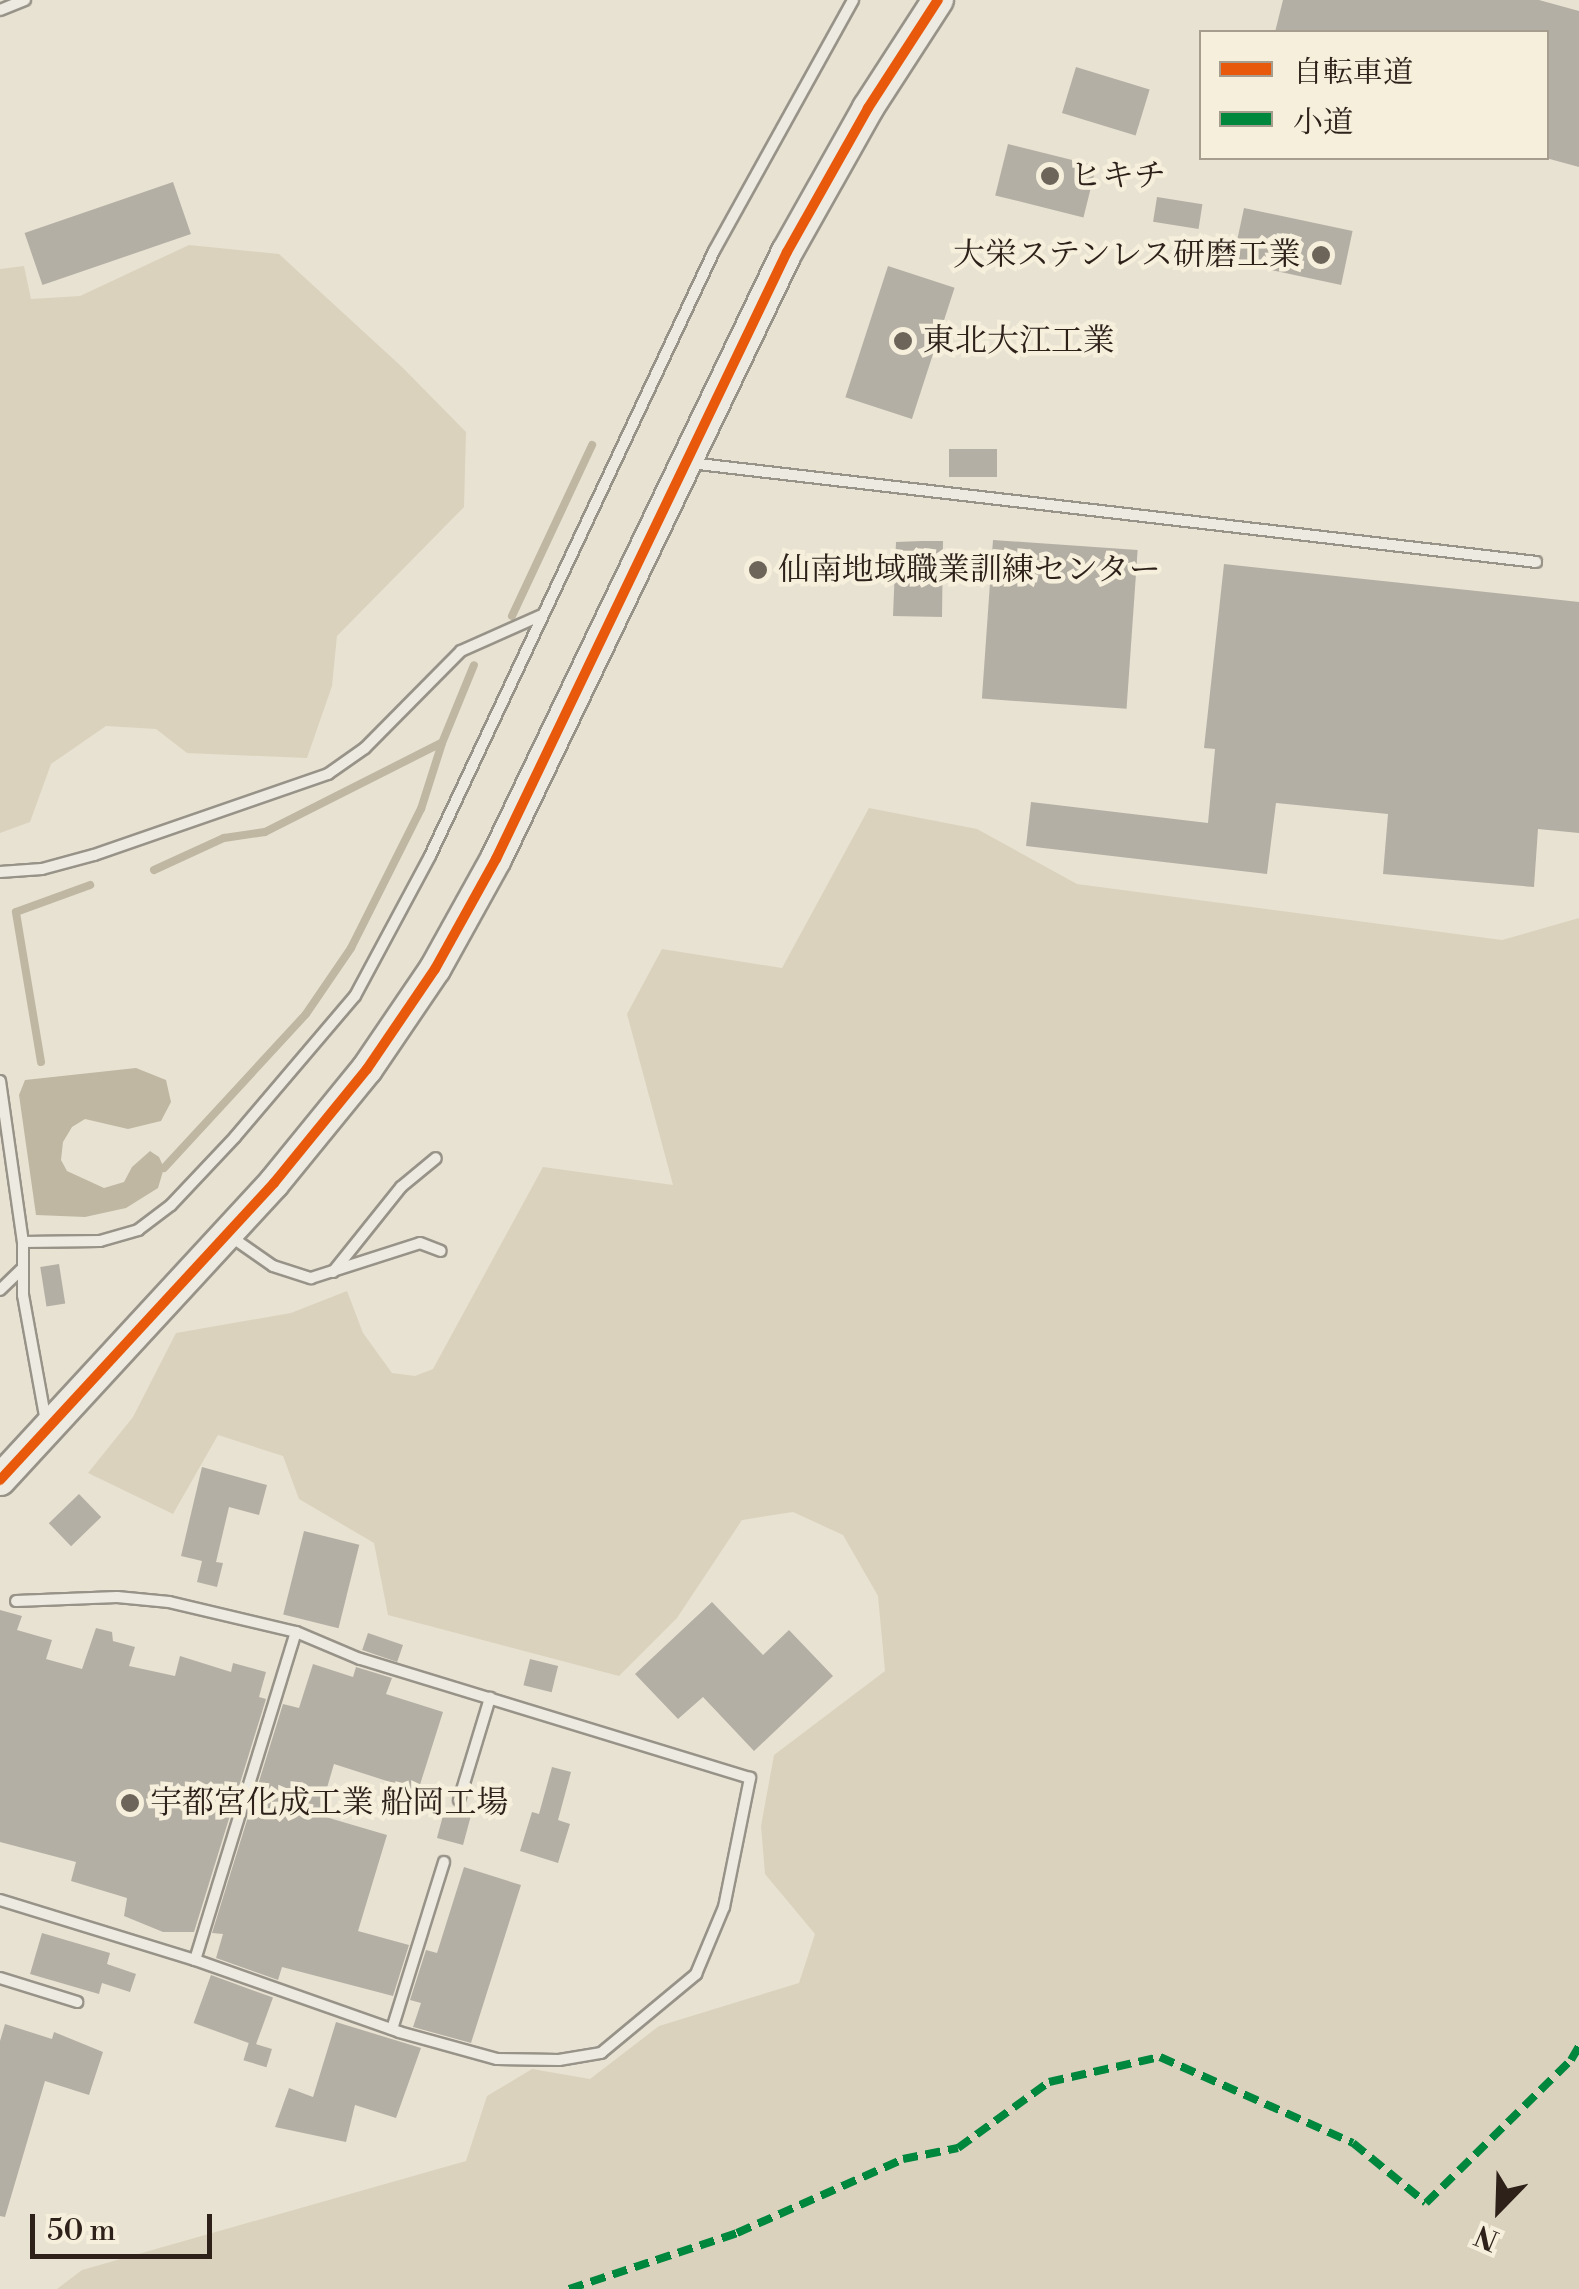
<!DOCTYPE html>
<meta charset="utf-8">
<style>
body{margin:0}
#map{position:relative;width:1579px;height:2289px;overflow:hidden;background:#e8e2d2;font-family:"Libre Bodoni","Noto Serif JP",serif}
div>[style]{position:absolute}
.green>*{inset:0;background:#dbd2bd}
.water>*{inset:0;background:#bfb7a2}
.stream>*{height:8px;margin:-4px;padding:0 4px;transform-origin:4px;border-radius:4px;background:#bfb7a2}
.building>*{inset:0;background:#b4afa4;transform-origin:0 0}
.roads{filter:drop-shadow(2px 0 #989389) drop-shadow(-2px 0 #989389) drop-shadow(0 2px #989389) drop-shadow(0 -2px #989389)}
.lane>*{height:10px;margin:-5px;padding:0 5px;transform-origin:5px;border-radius:5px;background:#edeae1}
.secondary>*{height:30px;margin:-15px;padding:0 15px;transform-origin:15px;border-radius:15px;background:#edeae1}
.quiet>*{height:8px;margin-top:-4px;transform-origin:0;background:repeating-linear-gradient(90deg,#00873e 0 15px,transparent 0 23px)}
.cycleway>*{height:10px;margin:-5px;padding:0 5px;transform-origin:5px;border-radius:5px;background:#e8590c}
.dots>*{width:28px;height:28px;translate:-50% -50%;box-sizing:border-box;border:5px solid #f6efdc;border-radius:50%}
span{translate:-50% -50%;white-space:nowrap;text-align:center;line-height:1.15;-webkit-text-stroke:9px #f6efdc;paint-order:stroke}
.poi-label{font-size:32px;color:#2d211a}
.left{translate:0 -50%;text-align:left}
.right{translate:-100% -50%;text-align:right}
.legend{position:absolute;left:1199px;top:30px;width:350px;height:130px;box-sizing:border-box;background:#f6efdc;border:2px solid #a69d8e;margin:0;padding:12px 18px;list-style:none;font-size:30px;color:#2d211a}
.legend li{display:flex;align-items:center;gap:20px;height:50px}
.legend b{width:50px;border:2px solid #a69d8e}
.north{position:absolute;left:1449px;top:2159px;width:100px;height:100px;-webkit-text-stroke:8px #f6efdc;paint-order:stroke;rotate:203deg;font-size:28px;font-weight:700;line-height:40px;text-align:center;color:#2d211a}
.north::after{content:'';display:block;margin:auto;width:35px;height:45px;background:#2d211a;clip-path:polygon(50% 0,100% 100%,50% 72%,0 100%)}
.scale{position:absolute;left:30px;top:2214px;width:182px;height:45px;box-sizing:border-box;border:5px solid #2d211a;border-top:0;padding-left:12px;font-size:30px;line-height:35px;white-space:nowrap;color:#2d211a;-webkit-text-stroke:8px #f6efdc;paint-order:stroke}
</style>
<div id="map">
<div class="green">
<div style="clip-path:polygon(189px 245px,279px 254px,402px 367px,466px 432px,464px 507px,337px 636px,332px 686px,307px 758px,187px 753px,156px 729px,106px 726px,51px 764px,30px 822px,0 833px,0 269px,24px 266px,31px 299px,80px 296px)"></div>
<div style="clip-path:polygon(869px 808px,977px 829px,1077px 884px,1502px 940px,1579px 918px,1579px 2289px,57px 2289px,82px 2270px,466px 2161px,487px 2096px,532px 2069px,590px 2079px,659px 2026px,799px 1983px,815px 1934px,765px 1874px,761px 1826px,774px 1755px,885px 1671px,878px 1596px,843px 1535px,793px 1512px,742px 1520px,677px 1618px,619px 1676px,388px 1615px,374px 1543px,299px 1499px,283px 1456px,218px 1435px,173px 1514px,88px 1473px,133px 1417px,176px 1333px,291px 1313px,347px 1291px,363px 1333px,392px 1373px,415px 1376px,433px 1369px,543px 1167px,673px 1185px,627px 1014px,662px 949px,782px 968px)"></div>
</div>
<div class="water">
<div style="clip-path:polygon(136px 1068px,166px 1080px,171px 1102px,161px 1121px,128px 1129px,85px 1119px,72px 1127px,63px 1142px,61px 1160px,67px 1171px,104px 1188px,124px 1182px,132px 1167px,150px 1151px,159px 1157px,164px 1168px,158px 1188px,126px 1208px,85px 1217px,36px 1215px,19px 1095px,25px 1080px)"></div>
</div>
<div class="stream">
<div style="left:512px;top:616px;width:189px;rotate:-64.9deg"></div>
<div style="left:154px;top:870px;width:77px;rotate:-24.6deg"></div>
<div style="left:224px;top:838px;width:41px;rotate:-8.3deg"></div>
<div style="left:265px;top:832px;width:197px;rotate:-26.8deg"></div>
<div style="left:41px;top:1062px;width:152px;rotate:-99.5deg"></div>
<div style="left:16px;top:912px;width:79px;rotate:-20deg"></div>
<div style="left:164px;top:1168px;width:209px;rotate:-47.3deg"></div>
<div style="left:306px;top:1014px;width:80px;rotate:-55.7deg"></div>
<div style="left:351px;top:948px;width:156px;rotate:-63.3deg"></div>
<div style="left:421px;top:809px;width:69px;rotate:-72.3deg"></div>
<div style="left:442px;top:743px;width:84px;rotate:-67.7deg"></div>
</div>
<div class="building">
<div style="clip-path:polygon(1283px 0,1539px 0,1579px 11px,1579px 167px,1546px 158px,1546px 32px,1275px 32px)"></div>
<div style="left:1076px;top:67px;width:77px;height:48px;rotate:17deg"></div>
<div style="left:1008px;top:144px;width:91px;height:53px;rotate:14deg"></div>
<div style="left:173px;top:182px;width:55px;height:157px;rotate:71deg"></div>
<div style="left:1157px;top:197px;width:46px;height:25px;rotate:9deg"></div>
<div style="left:1244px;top:208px;width:111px;height:55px;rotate:12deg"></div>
<div style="left:888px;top:266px;width:70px;height:138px;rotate:18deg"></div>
<div style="left:949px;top:449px;width:48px;height:28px"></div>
<div style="left:993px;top:540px;width:145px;height:159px;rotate:4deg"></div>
<div style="clip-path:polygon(922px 541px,943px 541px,942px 617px,893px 616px,896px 542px)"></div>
<div style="clip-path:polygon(1224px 564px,1579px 602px,1579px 833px,1538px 829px,1534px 887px,1383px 874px,1388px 814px,1276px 803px,1267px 874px,1026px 846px,1031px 802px,1208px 823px,1215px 749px,1204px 748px)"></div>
<div style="left:59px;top:1264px;width:40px;height:19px;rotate:81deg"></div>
<div style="clip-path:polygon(202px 1467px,267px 1485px,259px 1515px,229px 1507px,216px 1562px,223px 1563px,217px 1587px,197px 1582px,202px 1561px,181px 1556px)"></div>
<div style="left:79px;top:1494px;width:32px;height:42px;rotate:46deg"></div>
<div style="left:304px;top:1531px;width:57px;height:86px;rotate:14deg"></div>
<div style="clip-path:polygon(712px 1602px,763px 1655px,789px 1630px,833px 1676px,754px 1751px,703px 1697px,678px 1719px,635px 1674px)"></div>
<div style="clip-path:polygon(0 1610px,22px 1616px,17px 1630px,52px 1640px,46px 1659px,82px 1669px,96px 1628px,112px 1632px,113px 1641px,135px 1647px,129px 1666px,175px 1676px,180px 1656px,231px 1672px,233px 1663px,266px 1672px,259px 1697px,266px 1699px,194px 1932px,163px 1932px,124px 1916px,127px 1898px,71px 1881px,76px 1862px,0 1842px)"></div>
<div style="left:368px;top:1633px;width:37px;height:18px;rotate:19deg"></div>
<div style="left:530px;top:1659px;width:29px;height:27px;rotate:14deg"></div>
<div style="clip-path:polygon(313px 1664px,353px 1677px,356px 1667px,392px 1678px,386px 1694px,443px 1712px,418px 1791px,334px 1764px,319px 1815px,387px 1835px,358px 1931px,409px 1945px,393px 1996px,282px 1967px,278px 1980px,216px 1958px,223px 1934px,212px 1933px,283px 1704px,299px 1708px)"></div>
<div style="clip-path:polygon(552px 1767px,571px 1772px,558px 1820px,570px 1824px,558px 1863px,520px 1851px,532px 1812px,539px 1814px)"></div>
<div style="left:445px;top:1808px;width:27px;height:31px;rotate:15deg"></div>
<div style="clip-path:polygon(464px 1867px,521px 1885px,471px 2043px,413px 2027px,421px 2003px,410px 2000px,426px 1950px,437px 1953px)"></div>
<div style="clip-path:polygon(42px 1933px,110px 1953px,107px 1964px,136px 1974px,130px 1992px,102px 1983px,99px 1994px,30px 1974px)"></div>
<div style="left:211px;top:1975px;width:66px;height:51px;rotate:20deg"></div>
<div style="clip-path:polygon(336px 2022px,421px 2048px,396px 2118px,355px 2105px,346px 2142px,275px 2127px,289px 2088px,313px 2097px)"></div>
<div style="clip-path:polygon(5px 2024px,52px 2039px,54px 2032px,103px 2052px,89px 2095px,45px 2081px,5px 2217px,0 2216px,0 2041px)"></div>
<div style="left:249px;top:2042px;width:24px;height:19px;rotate:17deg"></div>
</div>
<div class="roads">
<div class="lane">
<div style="left:0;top:10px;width:27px;rotate:-22deg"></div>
<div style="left:690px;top:463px;width:852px;rotate:6.67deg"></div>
<div style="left:0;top:872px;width:42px;rotate:-4.1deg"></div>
<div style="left:42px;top:869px;width:54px;rotate:-15.1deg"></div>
<div style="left:94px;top:855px;width:248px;rotate:-19.1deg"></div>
<div style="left:328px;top:774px;width:45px;rotate:-35.1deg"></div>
<div style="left:365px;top:748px;width:136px;rotate:-45.3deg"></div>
<div style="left:461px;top:651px;width:89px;rotate:-24deg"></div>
<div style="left:0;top:1081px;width:163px;rotate:81.9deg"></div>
<div style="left:23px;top:1242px;width:53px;rotate:90deg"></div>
<div style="left:23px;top:1295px;width:128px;rotate:79.7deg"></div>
<div style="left:230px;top:1236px;width:52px;rotate:34.9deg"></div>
<div style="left:273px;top:1266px;width:40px;rotate:18deg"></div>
<div style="left:311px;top:1278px;width:114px;rotate:-17.8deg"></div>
<div style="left:420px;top:1243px;width:22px;rotate:21deg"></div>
<div style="left:23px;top:1242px;width:77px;rotate:-0.7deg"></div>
<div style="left:100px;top:1241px;width:40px;rotate:-16deg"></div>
<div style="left:138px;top:1230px;width:41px;rotate:-37.1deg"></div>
<div style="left:171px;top:1205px;width:93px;rotate:-46.7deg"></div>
<div style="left:235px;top:1137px;width:185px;rotate:-49.6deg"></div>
<div style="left:355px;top:996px;width:159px;rotate:-61.8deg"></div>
<div style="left:430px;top:856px;width:668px;rotate:-64.85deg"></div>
<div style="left:714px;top:251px;width:287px;rotate:-61deg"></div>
<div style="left:333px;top:1272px;width:109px;rotate:-51.3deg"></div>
<div style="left:401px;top:1187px;width:45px;rotate:-39.6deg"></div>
<div style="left:0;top:1290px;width:29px;rotate:-44deg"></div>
<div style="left:459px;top:1800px;width:107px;rotate:-73.1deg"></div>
<div style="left:0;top:1900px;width:204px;rotate:17.1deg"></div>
<div style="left:195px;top:1960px;width:216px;rotate:19.4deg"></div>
<div style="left:399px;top:2032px;width:102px;rotate:15.4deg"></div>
<div style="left:497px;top:2059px;width:62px;rotate:0.9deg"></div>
<div style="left:559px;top:2060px;width:43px;rotate:-9.5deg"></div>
<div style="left:601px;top:2053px;width:124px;rotate:-39.7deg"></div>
<div style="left:696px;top:1974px;width:73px;rotate:-67.3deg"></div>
<div style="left:724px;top:1907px;width:132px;rotate:-78.6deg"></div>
<div style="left:750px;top:1778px;width:408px;rotate:-163deg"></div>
<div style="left:360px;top:1659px;width:69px;rotate:-157.1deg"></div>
<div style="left:296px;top:1632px;width:130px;rotate:-166.7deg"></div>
<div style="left:169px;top:1602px;width:52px;rotate:-174.5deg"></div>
<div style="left:117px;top:1597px;width:101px;rotate:177.7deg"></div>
<div style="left:195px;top:1960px;width:343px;rotate:-72.9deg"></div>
<div style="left:0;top:1978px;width:81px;rotate:17.3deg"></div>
<div style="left:392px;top:2029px;width:175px;rotate:-72.7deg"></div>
</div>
<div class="secondary">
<div style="left:0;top:1480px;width:404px;rotate:-47.3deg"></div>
<div style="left:274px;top:1183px;width:147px;rotate:-50.8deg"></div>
<div style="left:367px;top:1069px;width:121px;rotate:-55.8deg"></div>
<div style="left:435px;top:969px;width:126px;rotate:-61deg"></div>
<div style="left:496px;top:859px;width:673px;rotate:-64.39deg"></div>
<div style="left:787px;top:252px;width:165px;rotate:-60.6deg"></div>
<div style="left:868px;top:108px;width:129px;rotate:-57.1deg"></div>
</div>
</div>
<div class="quiet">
<div style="left:569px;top:2289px;width:177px;rotate:-18.4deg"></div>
<div style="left:737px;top:2233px;width:182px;rotate:-24deg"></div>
<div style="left:903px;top:2159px;width:56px;rotate:-11.3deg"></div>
<div style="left:958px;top:2148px;width:112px;rotate:-36deg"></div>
<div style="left:1049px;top:2082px;width:114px;rotate:-12.7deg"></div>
<div style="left:1160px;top:2057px;width:211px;rotate:24deg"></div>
<div style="left:1353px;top:2143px;width:94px;rotate:39.4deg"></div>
<div style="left:1426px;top:2203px;width:204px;rotate:-44.6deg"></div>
<div style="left:1571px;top:2060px;width:16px;rotate:-60deg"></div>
</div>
<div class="cycleway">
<div style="left:0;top:1480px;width:404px;rotate:-47.3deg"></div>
<div style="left:274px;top:1183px;width:147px;rotate:-50.8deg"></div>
<div style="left:367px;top:1069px;width:121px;rotate:-55.8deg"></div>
<div style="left:435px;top:969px;width:126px;rotate:-61deg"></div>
<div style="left:496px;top:859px;width:673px;rotate:-64.39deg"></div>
<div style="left:787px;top:252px;width:165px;rotate:-60.6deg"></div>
<div style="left:868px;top:108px;width:129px;rotate:-57.1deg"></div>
</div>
<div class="dots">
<div style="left:1050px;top:176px;background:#6e655a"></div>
<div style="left:1321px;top:255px;background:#6e655a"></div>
<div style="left:903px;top:341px;background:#6e655a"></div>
<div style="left:758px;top:570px;background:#6e655a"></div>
<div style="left:130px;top:1803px;background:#6e655a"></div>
</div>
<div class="poi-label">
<span class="left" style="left:1070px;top:176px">ヒキチ</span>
<span class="right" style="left:1301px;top:255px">大栄ステンレス研磨工業</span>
<span class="left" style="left:923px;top:341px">東北大江工業</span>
<span class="left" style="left:778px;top:570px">仙南地域職業訓練センター</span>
<span class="left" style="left:150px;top:1803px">宇都宮化成工業 船岡工場</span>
</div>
<ul class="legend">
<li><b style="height:12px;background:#e8590c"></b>自転車道</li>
<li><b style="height:12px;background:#00873e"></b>小道</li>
</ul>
<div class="north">N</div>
<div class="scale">50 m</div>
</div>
